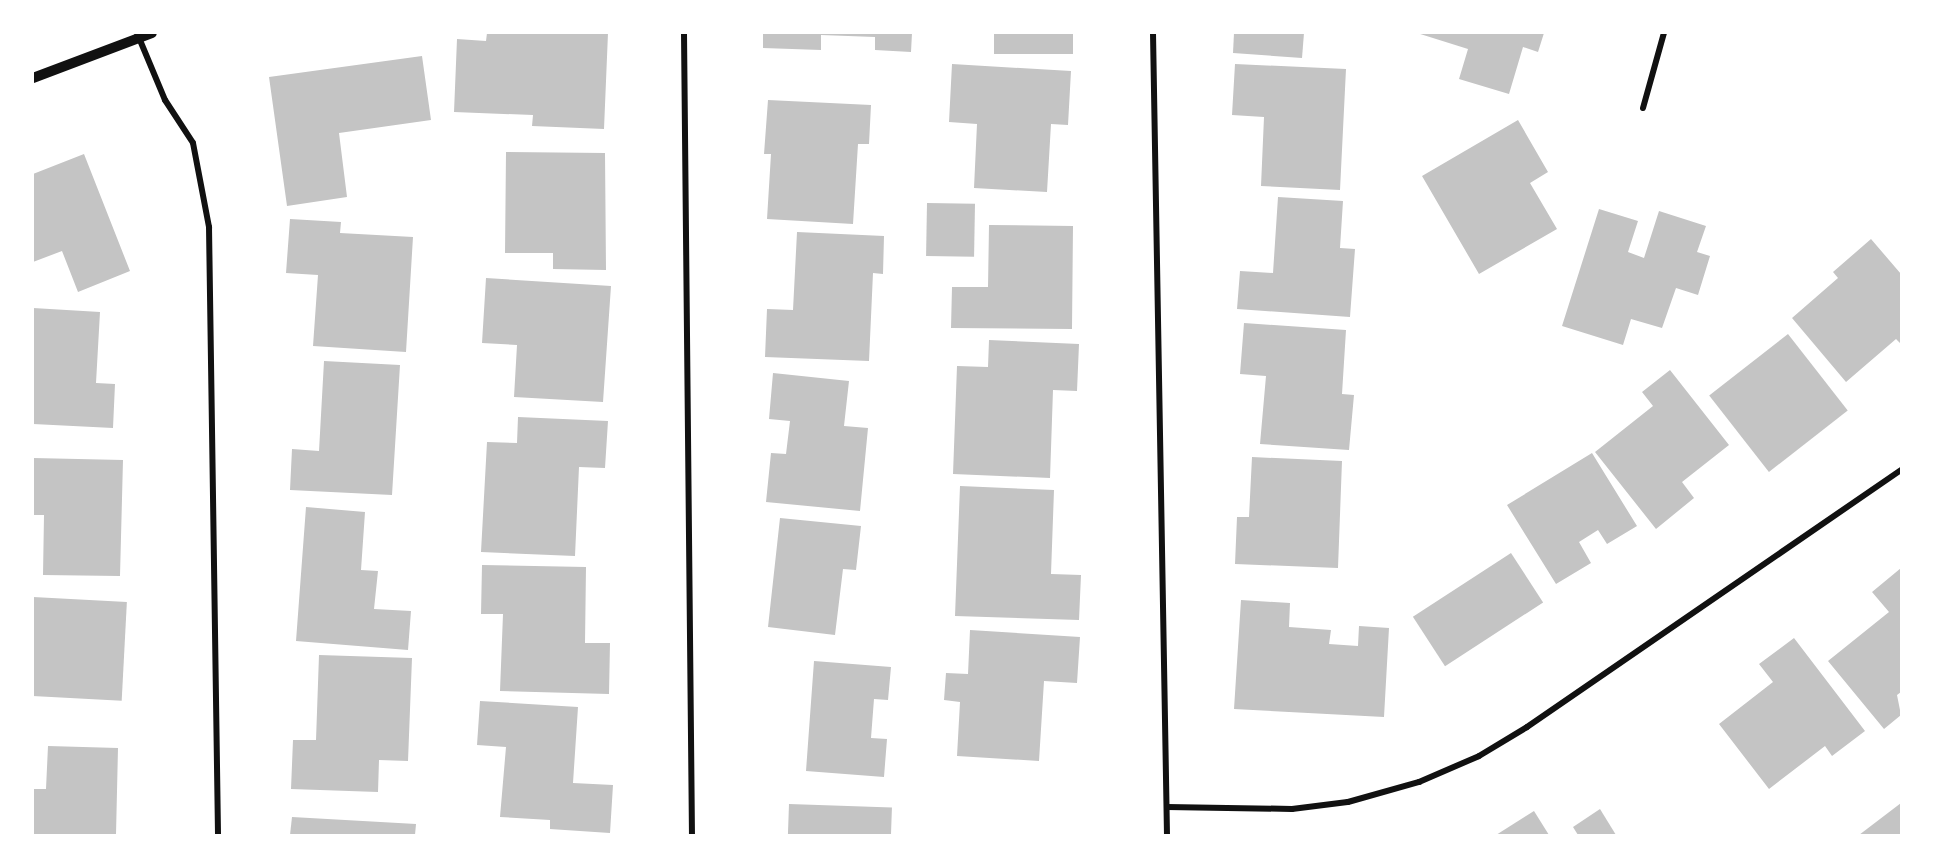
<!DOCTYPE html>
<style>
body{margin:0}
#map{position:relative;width:1934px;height:868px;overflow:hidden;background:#fff;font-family:Spectral,serif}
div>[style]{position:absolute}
.building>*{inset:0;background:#c4c4c4;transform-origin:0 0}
.minor>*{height:6px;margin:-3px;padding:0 3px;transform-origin:3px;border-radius:3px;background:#111}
.tertiary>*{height:10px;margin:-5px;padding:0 5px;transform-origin:5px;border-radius:5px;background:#111}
span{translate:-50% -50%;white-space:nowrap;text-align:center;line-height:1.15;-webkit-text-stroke:4.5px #fff;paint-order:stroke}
.frame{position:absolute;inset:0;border:34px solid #fff;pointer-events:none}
</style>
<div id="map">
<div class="building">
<div style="clip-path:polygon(487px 33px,608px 33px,604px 129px,532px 126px,533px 115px,454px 112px,457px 39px,486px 41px)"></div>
<div style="clip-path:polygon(763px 33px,912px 33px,911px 52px,875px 50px,875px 37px,821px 35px,821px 50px,763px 48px)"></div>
<div style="left:994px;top:33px;width:79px;height:21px"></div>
<div style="clip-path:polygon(1234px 33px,1304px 33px,1302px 58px,1233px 53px)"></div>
<div style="clip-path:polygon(1417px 33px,1544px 33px,1538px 52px,1523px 47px,1509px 94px,1459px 79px,1468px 49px)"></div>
<div style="clip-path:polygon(422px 56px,431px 120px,339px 133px,347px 197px,287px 206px,269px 77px)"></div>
<div style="clip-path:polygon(952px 64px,1071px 71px,1068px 125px,1051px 124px,1047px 192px,974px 188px,977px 124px,949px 122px)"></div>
<div style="clip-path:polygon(1235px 64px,1346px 69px,1340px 190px,1261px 186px,1264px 117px,1232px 115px)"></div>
<div style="clip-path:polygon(768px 100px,871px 105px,869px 144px,858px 144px,853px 224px,767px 219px,771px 154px,764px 154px)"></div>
<div style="clip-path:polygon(1518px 120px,1548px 172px,1530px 183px,1557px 229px,1479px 274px,1422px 176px)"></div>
<div style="clip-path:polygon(506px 152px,605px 153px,606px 270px,553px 269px,553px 253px,505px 253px)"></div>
<div style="clip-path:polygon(84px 154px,130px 271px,78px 292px,62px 251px,33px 262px,33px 174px)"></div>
<div style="clip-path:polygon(1278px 197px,1343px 201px,1340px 248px,1355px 249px,1350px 317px,1237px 309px,1240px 271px,1273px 273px)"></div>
<div style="left:927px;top:203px;width:48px;height:53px;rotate:1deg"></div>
<div style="clip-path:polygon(1599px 209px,1638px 221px,1628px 252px,1644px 258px,1659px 211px,1706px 226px,1697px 252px,1710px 256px,1698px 295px,1676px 288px,1662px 328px,1631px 319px,1623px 345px,1562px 326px)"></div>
<div style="clip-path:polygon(290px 219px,341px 222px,340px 233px,413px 237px,406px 352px,313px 346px,318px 275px,286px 273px)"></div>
<div style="clip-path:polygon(989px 225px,1073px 226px,1072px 329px,951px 328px,952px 287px,988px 287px)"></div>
<div style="clip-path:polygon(797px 232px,884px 236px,883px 274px,873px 273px,869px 361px,765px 357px,767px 309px,793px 310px)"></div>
<div style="clip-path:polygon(1871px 239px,1901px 274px,1901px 344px,1896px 339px,1846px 382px,1792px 318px,1838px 278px,1833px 272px)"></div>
<div style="clip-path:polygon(486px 278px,611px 286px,603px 402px,514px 397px,517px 345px,482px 343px)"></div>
<div style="clip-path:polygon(33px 308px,100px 312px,96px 383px,115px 384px,113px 428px,33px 424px)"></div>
<div style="clip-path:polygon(1244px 323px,1346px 330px,1342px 394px,1354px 395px,1349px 450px,1260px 444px,1266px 376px,1240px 374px)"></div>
<div style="left:1788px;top:334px;width:97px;height:100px;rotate:52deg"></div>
<div style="clip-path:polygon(989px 340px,1079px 344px,1077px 391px,1053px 390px,1050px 478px,953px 474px,957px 366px,988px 367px)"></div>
<div style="clip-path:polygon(324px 361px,400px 365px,392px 495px,290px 490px,292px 449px,319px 451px)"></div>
<div style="clip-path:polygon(1670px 370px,1729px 445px,1682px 482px,1694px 498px,1656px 529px,1595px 452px,1653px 406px,1642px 392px)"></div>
<div style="clip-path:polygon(773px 373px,849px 381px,844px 426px,868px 428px,860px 511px,766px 502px,771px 453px,786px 454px,790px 421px,769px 419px)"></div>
<div style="clip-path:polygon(518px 417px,608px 421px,605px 468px,579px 467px,575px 556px,481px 552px,487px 442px,517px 443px)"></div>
<div style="clip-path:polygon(1592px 453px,1637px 526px,1607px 544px,1598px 530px,1579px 542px,1591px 563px,1556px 584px,1507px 505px)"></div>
<div style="clip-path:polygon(1252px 457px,1342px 461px,1338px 568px,1235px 564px,1237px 517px,1249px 517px)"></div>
<div style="clip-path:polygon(33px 458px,123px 460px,120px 576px,43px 575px,44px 515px,33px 515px)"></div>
<div style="clip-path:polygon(960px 486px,1054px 490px,1051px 574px,1081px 575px,1079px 620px,955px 616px)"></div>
<div style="clip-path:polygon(306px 507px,365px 512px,361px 570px,378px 571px,374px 609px,411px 611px,408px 650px,296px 641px)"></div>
<div style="clip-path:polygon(780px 518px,861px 526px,856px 570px,843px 569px,835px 635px,768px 627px)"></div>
<div style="left:1511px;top:553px;width:59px;height:117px;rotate:57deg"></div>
<div style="clip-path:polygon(482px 565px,586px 567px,585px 643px,610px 643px,609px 694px,500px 691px,503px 614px,481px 614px)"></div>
<div style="clip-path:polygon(1901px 568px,1901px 692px,1897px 695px,1901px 715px,1884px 729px,1828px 661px,1889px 612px,1872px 592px)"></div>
<div style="left:33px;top:597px;width:94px;height:99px;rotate:3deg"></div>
<div style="clip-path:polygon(1241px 600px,1290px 603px,1289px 627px,1331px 630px,1329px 644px,1358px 646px,1359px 626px,1389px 628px,1384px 717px,1234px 709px)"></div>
<div style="clip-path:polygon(970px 630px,1080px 637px,1077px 683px,1044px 681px,1039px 761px,957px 756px,960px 702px,944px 700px,946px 673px,968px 674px)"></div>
<div style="clip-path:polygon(1794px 638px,1865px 731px,1832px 756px,1825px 746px,1769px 789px,1719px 724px,1773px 682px,1759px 664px)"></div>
<div style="clip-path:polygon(319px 655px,412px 658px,408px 761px,379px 760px,378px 792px,291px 789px,293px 740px,316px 740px)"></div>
<div style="clip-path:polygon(814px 661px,891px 667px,888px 700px,874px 699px,871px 738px,887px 739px,884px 777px,806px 771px)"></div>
<div style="clip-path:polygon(480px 701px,578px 707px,573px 783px,613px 785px,610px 833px,550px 829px,550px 820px,500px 817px,506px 747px,477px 745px)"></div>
<div style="clip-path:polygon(48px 746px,118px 748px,116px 835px,33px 835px,33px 789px,46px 789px)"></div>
<div style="clip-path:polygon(1901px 803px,1901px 835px,1859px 835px)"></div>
<div style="left:789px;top:804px;width:103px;height:31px;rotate:2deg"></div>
<div style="clip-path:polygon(1600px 809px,1616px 835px,1578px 835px,1573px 827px)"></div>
<div style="clip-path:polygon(1534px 811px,1549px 835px,1496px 835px)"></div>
<div style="clip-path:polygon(292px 817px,416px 824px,415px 835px,290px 835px)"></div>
</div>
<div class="minor">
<div style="left:137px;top:33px;width:73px;rotate:67.3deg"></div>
<div style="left:165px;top:100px;width:51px;rotate:56.9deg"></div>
<div style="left:193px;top:143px;width:86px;rotate:79.2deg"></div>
<div style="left:209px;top:227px;width:608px;rotate:89.15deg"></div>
<div style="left:684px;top:33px;width:802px;rotate:89.43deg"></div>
<div style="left:1153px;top:33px;width:802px;rotate:89deg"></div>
<div style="left:1643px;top:108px;width:78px;rotate:-74.4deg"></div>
<div style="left:1167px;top:807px;width:125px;rotate:0.9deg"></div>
<div style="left:1292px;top:809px;width:56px;rotate:-7.1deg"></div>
<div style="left:1348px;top:802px;width:74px;rotate:-15.7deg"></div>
<div style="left:1419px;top:782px;width:65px;rotate:-23.4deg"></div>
<div style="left:1479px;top:756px;width:56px;rotate:-31.1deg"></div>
<div style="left:1527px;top:727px;width:454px;rotate:-34.5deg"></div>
</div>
<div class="tertiary">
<div style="left:33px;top:78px;width:127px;rotate:-20.7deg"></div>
</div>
<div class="frame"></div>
</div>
